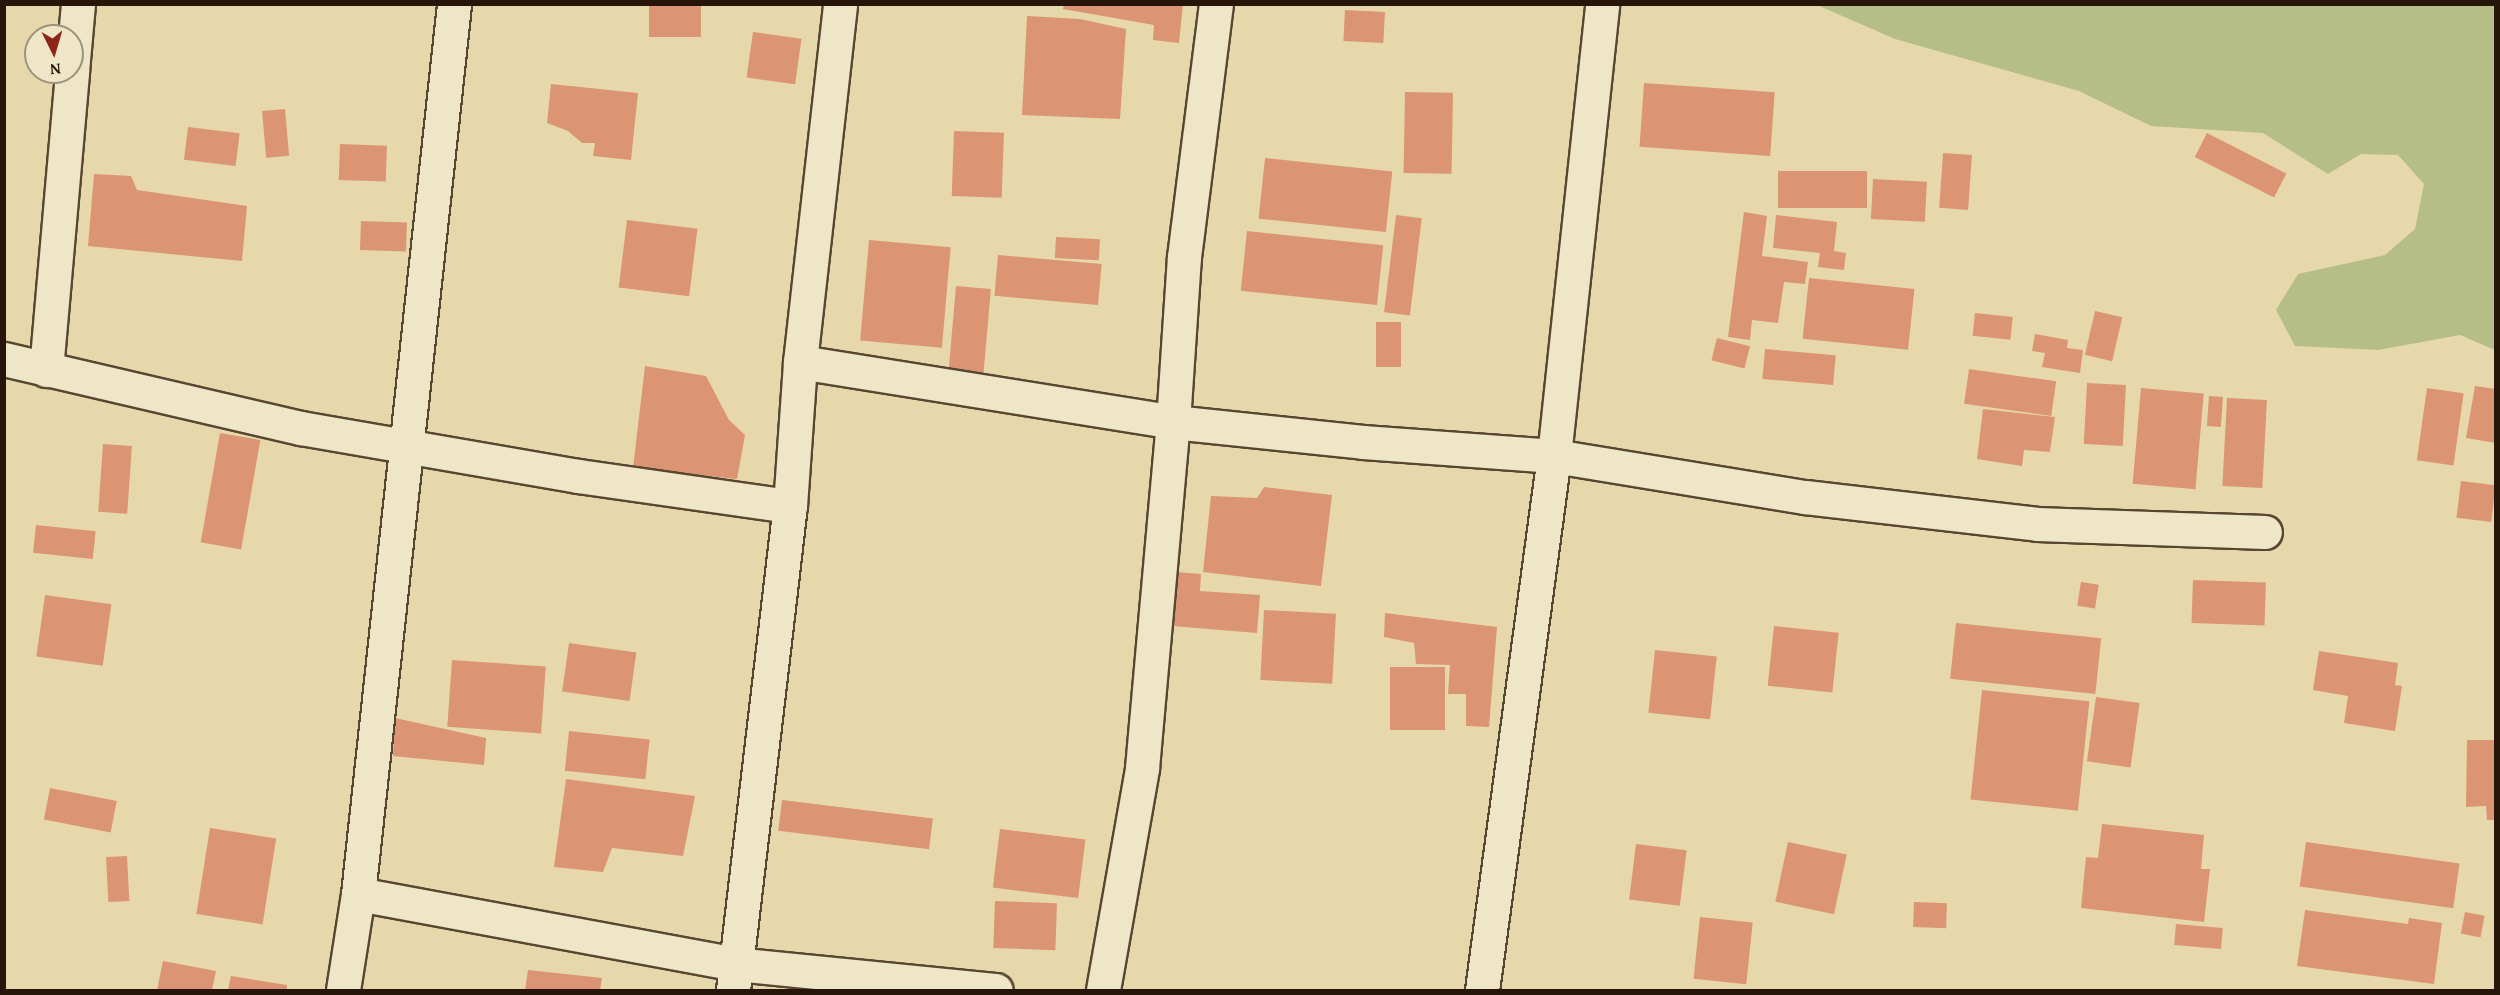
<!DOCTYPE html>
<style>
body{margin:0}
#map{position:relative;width:2500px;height:995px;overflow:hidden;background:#e6d8aa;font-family:"Gentium Book Plus",serif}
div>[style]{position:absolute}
.green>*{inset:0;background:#b6be87}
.building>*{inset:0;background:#db9574;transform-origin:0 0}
.roads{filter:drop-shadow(2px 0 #574632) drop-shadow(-2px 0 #574632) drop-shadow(0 2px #574632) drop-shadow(0 -2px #574632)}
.street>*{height:33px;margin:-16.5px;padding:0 16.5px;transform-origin:16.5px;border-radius:16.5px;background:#efe6c8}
span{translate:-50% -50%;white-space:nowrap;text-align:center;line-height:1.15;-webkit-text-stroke:4.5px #efe6c8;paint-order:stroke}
.frame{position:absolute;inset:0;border:6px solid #27150a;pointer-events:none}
.north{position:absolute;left:24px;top:24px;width:60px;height:60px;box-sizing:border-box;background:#efe6c8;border:2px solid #9f927c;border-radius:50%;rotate:175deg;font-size:16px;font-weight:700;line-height:24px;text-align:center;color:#27150a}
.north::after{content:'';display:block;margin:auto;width:21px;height:27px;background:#8f2418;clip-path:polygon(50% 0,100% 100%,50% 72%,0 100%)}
</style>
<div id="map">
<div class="green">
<div style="clip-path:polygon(1817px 5px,2495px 5px,2495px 350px,2460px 335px,2378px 350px,2295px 346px,2276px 310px,2298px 274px,2385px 255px,2415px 229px,2424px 184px,2398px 155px,2361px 154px,2328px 174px,2263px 133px,2151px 126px,2079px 91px,1895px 39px)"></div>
</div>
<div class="building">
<div style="left:649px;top:4px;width:52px;height:33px"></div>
<div style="clip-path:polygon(1064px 4px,1183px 4px,1179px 43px,1153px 40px,1154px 25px,1063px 9px)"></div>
<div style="left:1345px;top:10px;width:40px;height:31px;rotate:3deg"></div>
<div style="clip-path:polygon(1027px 16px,1080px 19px,1126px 29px,1120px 119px,1022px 115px)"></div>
<div style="left:753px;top:32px;width:49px;height:46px;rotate:8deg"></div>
<div style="left:1644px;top:83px;width:131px;height:64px;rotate:4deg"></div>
<div style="clip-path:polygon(551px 84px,638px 93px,631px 160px,593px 156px,595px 143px,582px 143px,568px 131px,547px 123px)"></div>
<div style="left:1405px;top:92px;width:48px;height:81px;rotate:1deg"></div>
<div style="left:285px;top:109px;width:47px;height:23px;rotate:85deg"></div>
<div style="left:188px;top:127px;width:52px;height:33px;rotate:7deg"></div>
<div style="left:954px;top:131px;width:50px;height:65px;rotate:2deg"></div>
<div style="left:2207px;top:133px;width:89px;height:27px;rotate:27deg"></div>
<div style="left:340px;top:144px;width:47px;height:36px;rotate:2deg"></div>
<div style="left:1943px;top:153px;width:29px;height:55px;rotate:4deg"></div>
<div style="left:1265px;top:158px;width:128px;height:61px;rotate:6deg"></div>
<div style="left:1778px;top:171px;width:89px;height:37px"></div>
<div style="clip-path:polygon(94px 174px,131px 176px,137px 190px,247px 206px,242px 261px,88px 246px)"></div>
<div style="left:1873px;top:179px;width:54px;height:40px;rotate:3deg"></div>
<div style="clip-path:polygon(1744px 212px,1767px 216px,1762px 256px,1808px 262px,1805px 284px,1784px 282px,1778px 323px,1752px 320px,1750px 340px,1728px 337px)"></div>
<div style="left:1396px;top:215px;width:26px;height:98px;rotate:7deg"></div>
<div style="clip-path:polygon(1776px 215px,1837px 222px,1834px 251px,1846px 253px,1844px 270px,1818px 267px,1820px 253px,1773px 248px)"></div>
<div style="left:627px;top:220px;width:71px;height:68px;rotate:7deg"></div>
<div style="left:361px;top:221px;width:46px;height:29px;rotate:2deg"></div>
<div style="left:1247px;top:231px;width:137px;height:60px;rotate:6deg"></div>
<div style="left:1056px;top:237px;width:44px;height:21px;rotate:3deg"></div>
<div style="left:869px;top:240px;width:82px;height:101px;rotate:5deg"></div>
<div style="left:998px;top:255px;width:104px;height:41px;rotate:5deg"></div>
<div style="left:1809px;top:278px;width:106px;height:61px;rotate:6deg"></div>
<div style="left:956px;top:286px;width:35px;height:90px;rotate:5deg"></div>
<div style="left:2095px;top:311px;width:28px;height:45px;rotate:13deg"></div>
<div style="left:1975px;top:313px;width:38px;height:23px;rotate:6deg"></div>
<div style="left:1376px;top:322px;width:25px;height:45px"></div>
<div style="clip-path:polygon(2035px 334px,2068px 340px,2067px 348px,2083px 350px,2080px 373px,2042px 367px,2045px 353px,2032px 351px)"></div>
<div style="left:1717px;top:338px;width:34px;height:23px;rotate:14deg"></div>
<div style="left:1765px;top:349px;width:71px;height:30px;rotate:5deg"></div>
<div style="clip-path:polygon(645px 366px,706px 376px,729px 420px,745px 435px,737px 479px,633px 468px)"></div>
<div style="left:1969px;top:369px;width:88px;height:35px;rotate:8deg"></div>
<div style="left:2087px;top:383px;width:39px;height:61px;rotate:3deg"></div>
<div style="clip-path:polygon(2475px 386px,2496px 389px,2496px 443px,2466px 438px)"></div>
<div style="left:2141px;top:388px;width:63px;height:96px;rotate:5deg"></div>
<div style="left:2427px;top:388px;width:37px;height:73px;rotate:8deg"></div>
<div style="left:2209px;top:396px;width:14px;height:30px;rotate:4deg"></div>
<div style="left:2227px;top:398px;width:40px;height:88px;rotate:3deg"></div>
<div style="clip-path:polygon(1983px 409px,2055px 417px,2050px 452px,2024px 450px,2022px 466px,1977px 459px)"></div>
<div style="left:220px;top:433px;width:41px;height:111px;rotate:10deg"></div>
<div style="left:103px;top:444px;width:29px;height:68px;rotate:4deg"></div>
<div style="left:2461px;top:481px;width:35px;height:37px;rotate:7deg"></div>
<div style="clip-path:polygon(1264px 487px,1332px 495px,1321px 586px,1203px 572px,1211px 496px,1257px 498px)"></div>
<div style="left:36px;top:525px;width:60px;height:28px;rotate:6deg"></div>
<div style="clip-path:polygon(1176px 572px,1201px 574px,1200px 591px,1260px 595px,1257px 633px,1172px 626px)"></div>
<div style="left:2193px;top:580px;width:73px;height:43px;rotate:2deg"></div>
<div style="left:2081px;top:582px;width:18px;height:24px;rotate:9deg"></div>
<div style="left:45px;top:595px;width:67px;height:62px;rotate:8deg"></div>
<div style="left:1264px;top:610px;width:72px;height:70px;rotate:3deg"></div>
<div style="clip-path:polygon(1385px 613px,1497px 627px,1489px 727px,1466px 726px,1466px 694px,1448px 694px,1450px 665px,1416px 664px,1414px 643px,1384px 637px)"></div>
<div style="left:1956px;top:623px;width:146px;height:56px;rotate:6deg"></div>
<div style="left:1774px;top:626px;width:65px;height:60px;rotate:6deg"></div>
<div style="left:569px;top:643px;width:68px;height:49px;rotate:8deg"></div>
<div style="left:1655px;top:650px;width:62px;height:63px;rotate:6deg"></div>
<div style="clip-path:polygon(2319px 651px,2398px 663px,2395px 685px,2402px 686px,2395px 731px,2344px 723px,2348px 696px,2313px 690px)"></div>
<div style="left:452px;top:660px;width:94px;height:67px;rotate:4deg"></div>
<div style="left:1390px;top:667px;width:55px;height:63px"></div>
<div style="left:1982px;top:690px;width:108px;height:110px;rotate:6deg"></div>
<div style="left:2096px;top:697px;width:44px;height:65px;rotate:8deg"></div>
<div style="clip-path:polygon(395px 718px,486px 738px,484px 765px,393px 756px)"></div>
<div style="left:569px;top:731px;width:81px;height:40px;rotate:6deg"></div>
<div style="clip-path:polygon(2467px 740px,2496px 740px,2496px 820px,2487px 820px,2486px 806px,2466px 807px)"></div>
<div style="clip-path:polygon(566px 779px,695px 796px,683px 856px,612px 848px,603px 872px,554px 867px)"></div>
<div style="left:50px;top:788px;width:68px;height:32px;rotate:11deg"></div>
<div style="left:782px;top:800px;width:152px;height:31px;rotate:7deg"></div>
<div style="clip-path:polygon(2102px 824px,2204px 835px,2201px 869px,2210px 869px,2204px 922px,2081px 908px,2086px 857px,2098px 858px)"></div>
<div style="left:210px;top:828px;width:67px;height:87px;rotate:9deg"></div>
<div style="left:1000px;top:829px;width:86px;height:59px;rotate:7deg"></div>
<div style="left:1788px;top:842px;width:60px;height:61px;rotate:12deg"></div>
<div style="left:2306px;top:842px;width:155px;height:45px;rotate:8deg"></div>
<div style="left:1636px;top:844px;width:51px;height:56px;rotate:7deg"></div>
<div style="left:127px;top:856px;width:45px;height:21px;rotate:87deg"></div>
<div style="left:995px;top:901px;width:62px;height:47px;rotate:2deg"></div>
<div style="left:1914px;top:902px;width:33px;height:25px;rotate:2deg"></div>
<div style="clip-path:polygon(2305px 910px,2408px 924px,2409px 918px,2442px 923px,2434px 984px,2297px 966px)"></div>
<div style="left:2465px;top:912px;width:20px;height:22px;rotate:11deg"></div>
<div style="left:1700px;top:917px;width:53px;height:62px;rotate:6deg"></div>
<div style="left:2176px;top:924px;width:47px;height:21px;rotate:5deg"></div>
<div style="clip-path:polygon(163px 961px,216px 971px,212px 990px,157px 990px)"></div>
<div style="clip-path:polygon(528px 970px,602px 978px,600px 990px,525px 990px)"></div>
<div style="clip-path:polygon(231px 976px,287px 985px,287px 990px,228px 990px)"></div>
</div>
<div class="roads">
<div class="street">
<div style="left:72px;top:71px;width:67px;rotate:-84.9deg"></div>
<div style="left:4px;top:359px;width:305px;rotate:13.1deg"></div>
<div style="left:301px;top:428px;width:281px;rotate:9.8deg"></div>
<div style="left:578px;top:476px;width:214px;rotate:8.1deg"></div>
<div style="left:800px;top:362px;width:378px;rotate:9.1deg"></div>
<div style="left:1173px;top:422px;width:191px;rotate:6deg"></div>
<div style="left:1363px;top:442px;width:192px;rotate:4.2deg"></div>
<div style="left:1554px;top:456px;width:254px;rotate:9.3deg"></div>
<div style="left:1805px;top:497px;width:234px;rotate:6.6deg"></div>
<div style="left:2037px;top:524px;width:228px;rotate:2deg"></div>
<div style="left:46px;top:370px;width:299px;rotate:-85deg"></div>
<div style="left:358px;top:894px;width:383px;rotate:10.5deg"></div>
<div style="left:735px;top:964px;width:262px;rotate:5.7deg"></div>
<div style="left:343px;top:990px;width:97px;rotate:-81.1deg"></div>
<div style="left:358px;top:894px;width:895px;rotate:-83.84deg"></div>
<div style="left:733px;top:990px;width:487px;rotate:-83.3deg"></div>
<div style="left:790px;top:506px;width:144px;rotate:-86deg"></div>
<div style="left:800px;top:362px;width:360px;rotate:-83.6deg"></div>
<div style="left:1103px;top:990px;width:225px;rotate:-80deg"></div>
<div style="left:1142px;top:768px;width:347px;rotate:-84.9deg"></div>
<div style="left:1173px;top:422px;width:165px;rotate:-86.2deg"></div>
<div style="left:1184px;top:257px;width:255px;rotate:-82.8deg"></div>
<div style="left:1482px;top:990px;width:539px;rotate:-82.32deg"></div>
<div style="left:1554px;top:456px;width:455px;rotate:-83.9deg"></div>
</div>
</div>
<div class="frame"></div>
<div class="north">N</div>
</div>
